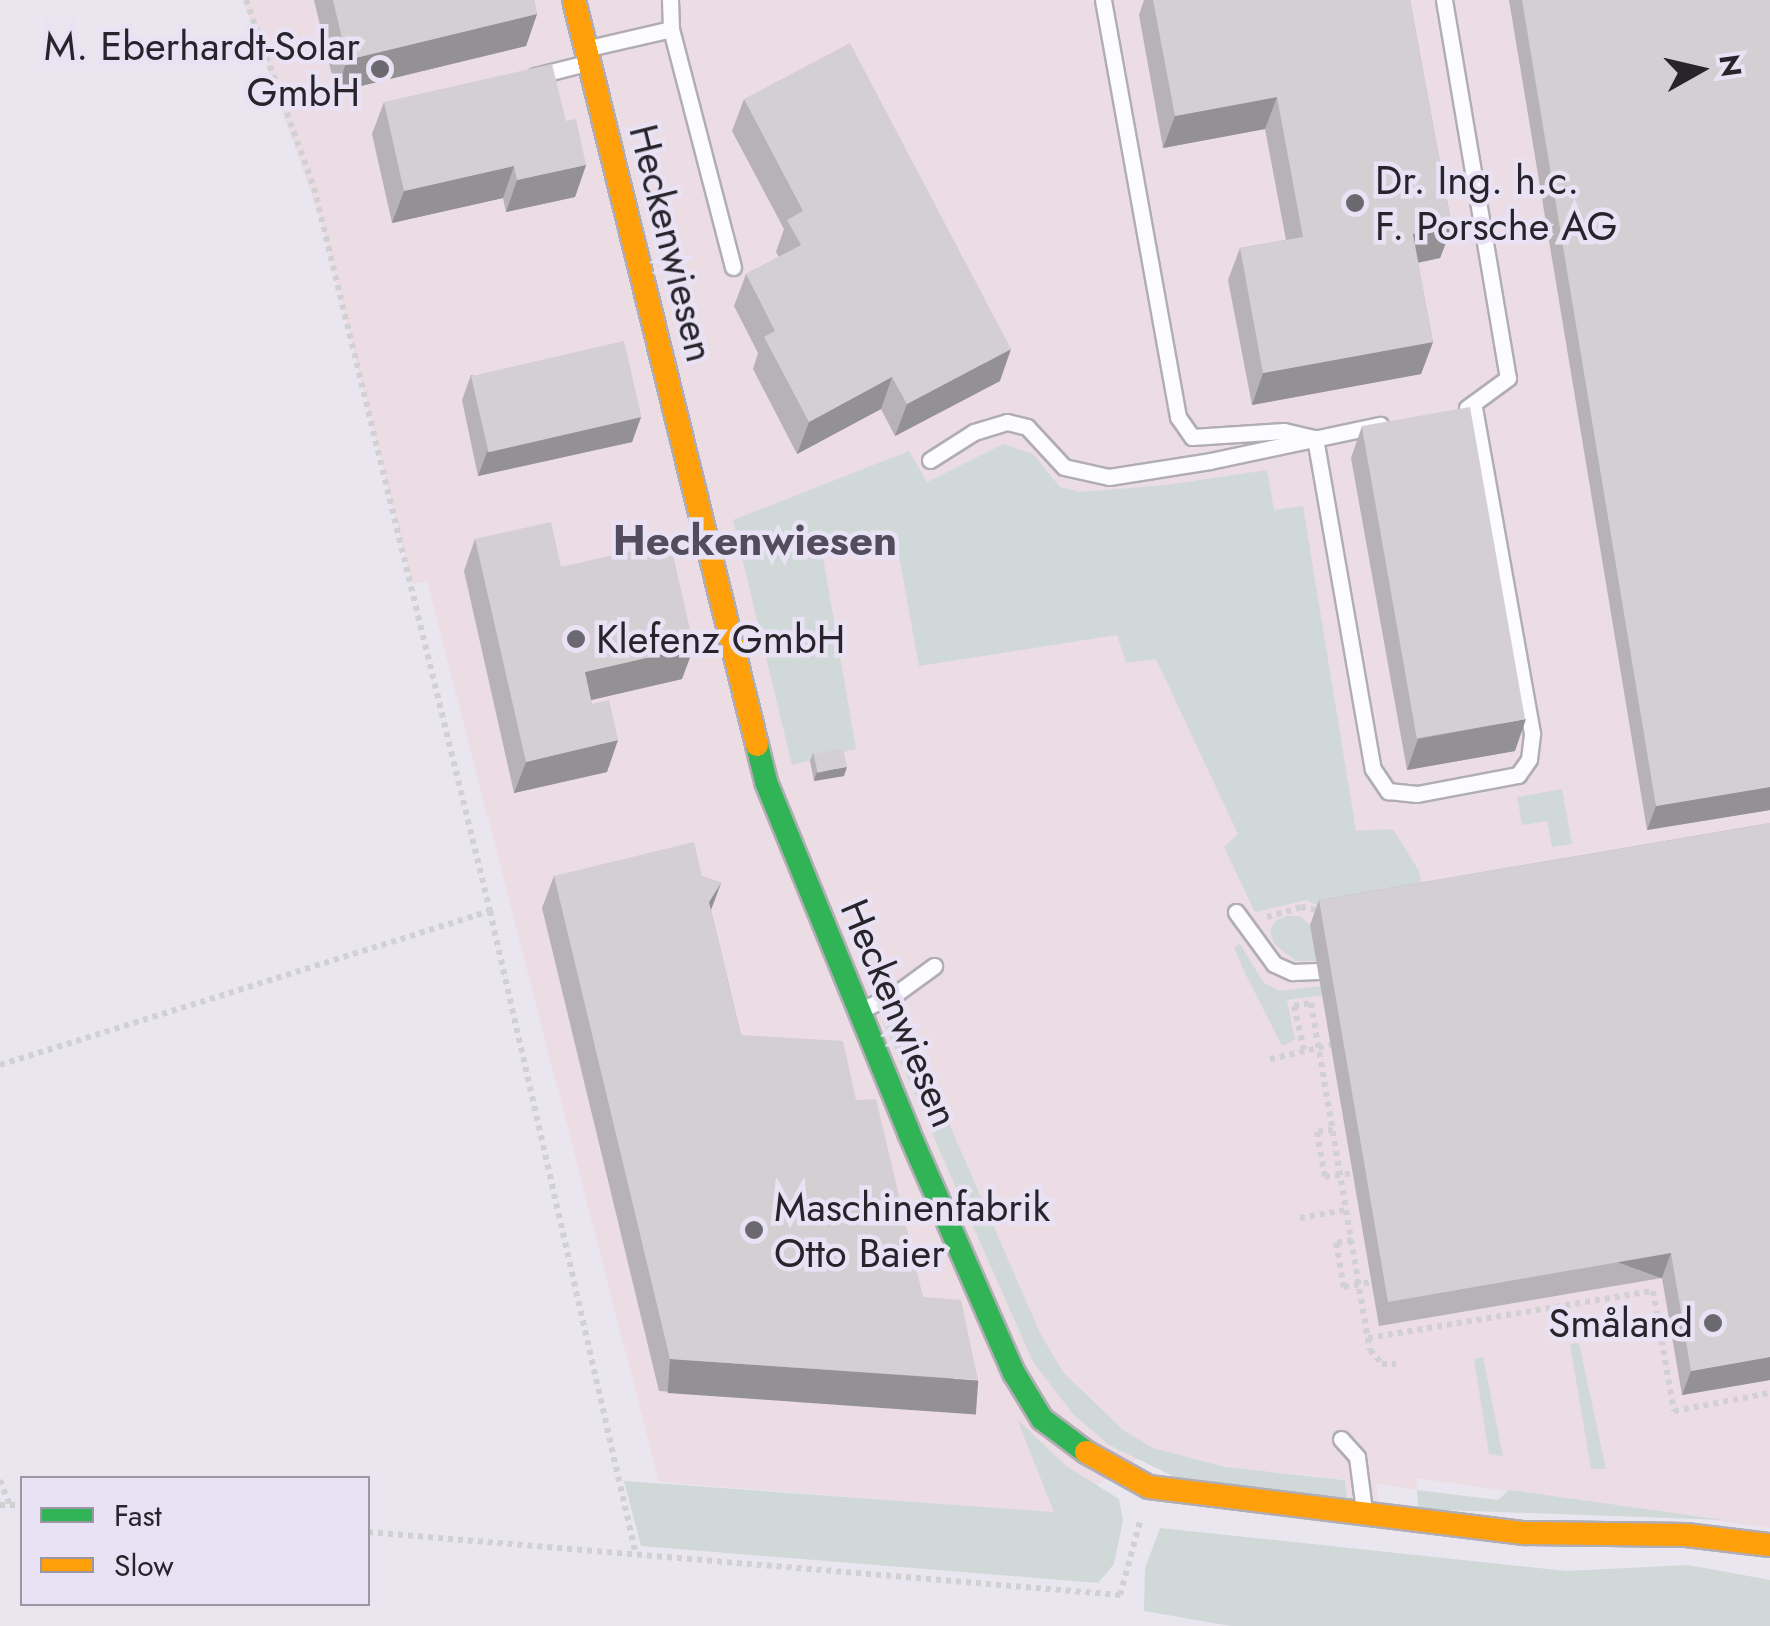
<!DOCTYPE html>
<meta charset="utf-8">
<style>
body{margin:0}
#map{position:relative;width:1770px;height:1626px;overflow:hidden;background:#e9e6f0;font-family:Jost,sans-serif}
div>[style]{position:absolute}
.commercial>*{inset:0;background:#ecdce3}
.green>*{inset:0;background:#d0d9d7}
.path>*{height:6px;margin-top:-3px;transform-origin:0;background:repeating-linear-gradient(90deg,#d1d0d3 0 5px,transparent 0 10px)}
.roads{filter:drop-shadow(2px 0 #b0adb5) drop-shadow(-2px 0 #b0adb5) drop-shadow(0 2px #b0adb5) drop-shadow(0 -2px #b0adb5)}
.lane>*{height:15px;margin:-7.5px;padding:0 7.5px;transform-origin:7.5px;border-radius:7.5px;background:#fcfbfd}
.fast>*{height:22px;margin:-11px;padding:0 11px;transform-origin:11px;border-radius:11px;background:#30b455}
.slow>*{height:22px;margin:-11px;padding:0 11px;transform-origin:11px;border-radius:11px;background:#ff9f0a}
.wall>*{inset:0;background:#b6b2b5}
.shaded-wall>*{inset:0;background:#949194;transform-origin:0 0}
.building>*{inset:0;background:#d4cfd3;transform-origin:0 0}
.dots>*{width:28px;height:28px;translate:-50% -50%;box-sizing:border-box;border:5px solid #e8e2f4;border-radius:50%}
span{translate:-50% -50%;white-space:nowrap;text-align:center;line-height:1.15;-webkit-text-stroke:9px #e8e2f4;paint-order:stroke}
.poi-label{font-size:40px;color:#27252b}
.right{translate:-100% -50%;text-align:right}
.left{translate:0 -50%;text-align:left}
.street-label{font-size:40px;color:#27252b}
.neighbourhood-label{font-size:42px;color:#524d5c;font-weight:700}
.legend{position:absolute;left:20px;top:1476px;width:350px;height:130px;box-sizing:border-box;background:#e8e2f4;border:2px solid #9b96a4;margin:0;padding:12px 18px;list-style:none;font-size:30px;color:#27252b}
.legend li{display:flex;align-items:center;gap:20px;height:50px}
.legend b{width:50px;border:2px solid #9b96a4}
.north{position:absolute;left:1650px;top:20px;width:100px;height:100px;-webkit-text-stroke:8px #e8e2f4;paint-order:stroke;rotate:82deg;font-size:28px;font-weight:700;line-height:40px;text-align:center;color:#27252b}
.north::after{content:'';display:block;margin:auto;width:35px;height:45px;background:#27252b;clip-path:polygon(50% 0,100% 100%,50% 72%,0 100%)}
</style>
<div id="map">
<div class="commercial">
<div style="clip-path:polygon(243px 0,1770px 0,1770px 1528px,1416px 1478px,1417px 1490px,1376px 1483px,1379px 1503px,1347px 1501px,1344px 1479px,1225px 1467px,1153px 1448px,1055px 1513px,659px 1482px,427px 581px,412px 584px,322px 224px)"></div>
</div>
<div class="green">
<div style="clip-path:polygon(1003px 444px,1033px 454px,1060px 487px,1080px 492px,1166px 485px,1267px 470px,1274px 510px,1303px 506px,1356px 831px,1393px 829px,1419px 871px,1422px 889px,1316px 905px,1307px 900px,1255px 912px,1224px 847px,1238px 834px,1156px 659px,1126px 663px,1117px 635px,919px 666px,897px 545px,823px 557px,856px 749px,792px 765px,733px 520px,909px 451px,927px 482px)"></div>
<div style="clip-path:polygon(1562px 789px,1572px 844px,1552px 847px,1547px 821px,1522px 825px,1517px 797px)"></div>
<div style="clip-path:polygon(1286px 916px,1300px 916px,1310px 925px,1316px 961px,1296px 961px,1274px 944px,1270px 930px,1275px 921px)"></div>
<div style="clip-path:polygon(1240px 944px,1264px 983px,1280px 991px,1321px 986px,1323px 995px,1287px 1000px,1295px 1040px,1282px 1046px,1244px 971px,1234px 947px)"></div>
<div style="clip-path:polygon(901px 1013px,1040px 1333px,1063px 1372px,1123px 1430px,1153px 1448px,1225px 1467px,1345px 1480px,1347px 1501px,1179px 1479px,1109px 1445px,1073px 1414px,1033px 1362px,882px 1020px)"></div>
<div style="clip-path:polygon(1579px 1343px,1606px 1469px,1591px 1469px,1570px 1344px)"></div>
<div style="clip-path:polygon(1483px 1357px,1503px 1456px,1489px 1454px,1474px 1359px)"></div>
<div style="clip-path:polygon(1017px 1419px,1066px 1466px,1119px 1499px,1123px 1521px,1114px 1564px,1098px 1583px,641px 1546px,624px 1481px,1054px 1512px)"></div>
<div style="clip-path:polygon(1417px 1490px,1498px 1500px,1509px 1490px,1724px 1520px,1418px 1509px)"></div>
<div style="clip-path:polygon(1160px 1528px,1567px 1571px,1688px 1565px,1770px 1580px,1770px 1626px,1231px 1626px,1144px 1611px,1145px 1568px)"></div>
</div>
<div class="path">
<div style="left:246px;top:0;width:200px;rotate:70.1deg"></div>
<div style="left:314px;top:188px;width:744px;rotate:76.32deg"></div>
<div style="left:490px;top:911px;width:660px;rotate:77.23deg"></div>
<div style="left:1267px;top:917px;width:35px;rotate:-16deg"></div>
<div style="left:1301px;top:907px;width:21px;rotate:11deg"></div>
<div style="left:1304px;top:1050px;width:45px;rotate:-102.8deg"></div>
<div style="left:1294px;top:1006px;width:17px;rotate:-10deg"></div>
<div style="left:1311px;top:1003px;width:352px;rotate:80.4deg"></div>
<div style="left:1370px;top:1350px;width:18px;rotate:49deg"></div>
<div style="left:1382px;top:1364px;width:14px"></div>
<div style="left:1270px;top:1059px;width:63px;rotate:-12.9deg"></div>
<div style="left:0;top:1065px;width:514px;rotate:-17.45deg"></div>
<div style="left:1333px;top:1130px;width:16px;rotate:173deg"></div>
<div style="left:1317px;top:1132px;width:46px;rotate:79.9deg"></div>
<div style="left:1325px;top:1177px;width:28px;rotate:-8deg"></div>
<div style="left:1300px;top:1218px;width:47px;rotate:-9.9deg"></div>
<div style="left:1352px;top:1240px;width:16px;rotate:169deg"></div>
<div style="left:1336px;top:1243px;width:45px;rotate:79.7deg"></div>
<div style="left:1344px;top:1287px;width:28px;rotate:-10deg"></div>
<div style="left:1368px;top:1338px;width:289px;rotate:-9.4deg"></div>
<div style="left:1653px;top:1291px;width:122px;rotate:80.1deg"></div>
<div style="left:1674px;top:1411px;width:98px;rotate:-10.6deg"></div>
<div style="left:0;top:1480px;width:26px;rotate:69deg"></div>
<div style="left:0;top:1505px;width:22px"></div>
<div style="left:368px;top:1532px;width:755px;rotate:4.79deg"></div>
<div style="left:1120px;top:1595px;width:76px;rotate:-74.7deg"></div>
</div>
<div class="roads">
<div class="lane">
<div style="left:670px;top:0;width:29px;rotate:88deg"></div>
<div style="left:1103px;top:0;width:424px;rotate:79.8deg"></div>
<div style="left:1178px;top:417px;width:24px;rotate:55deg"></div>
<div style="left:1192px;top:437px;width:92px;rotate:-3.7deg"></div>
<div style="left:1284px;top:431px;width:32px;rotate:13deg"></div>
<div style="left:1315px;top:438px;width:336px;rotate:80.1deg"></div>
<div style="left:1373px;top:769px;width:27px;rotate:56deg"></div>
<div style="left:1388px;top:791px;width:29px;rotate:6deg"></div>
<div style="left:1417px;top:794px;width:103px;rotate:-10.7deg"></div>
<div style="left:1518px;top:775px;width:19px;rotate:-55deg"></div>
<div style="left:1529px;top:759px;width:26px;rotate:-83deg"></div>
<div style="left:1532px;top:733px;width:331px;rotate:-100.1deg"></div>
<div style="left:1444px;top:0;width:383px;rotate:80.4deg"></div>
<div style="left:1508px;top:378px;width:51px;rotate:143.8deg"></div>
<div style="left:589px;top:48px;width:84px;rotate:-13deg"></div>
<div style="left:671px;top:29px;width:246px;rotate:75.4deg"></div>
<div style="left:535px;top:76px;width:53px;rotate:-14.3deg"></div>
<div style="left:930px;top:460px;width:52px;rotate:-32.5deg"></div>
<div style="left:974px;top:432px;width:34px;rotate:-17deg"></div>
<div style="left:1007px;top:422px;width:21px;rotate:14deg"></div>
<div style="left:1027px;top:427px;width:54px;rotate:47.2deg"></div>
<div style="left:1064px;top:467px;width:46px;rotate:12.5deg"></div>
<div style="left:1109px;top:477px;width:102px;rotate:-9deg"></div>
<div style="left:1210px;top:461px;width:174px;rotate:-12deg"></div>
<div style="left:1236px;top:912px;width:64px;rotate:53.8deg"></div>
<div style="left:1274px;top:964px;width:20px;rotate:24deg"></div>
<div style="left:1292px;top:972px;width:27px;rotate:-2deg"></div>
<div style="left:863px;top:1009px;width:38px;rotate:-25deg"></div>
<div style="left:897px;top:993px;width:46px;rotate:-36.1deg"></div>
<div style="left:1341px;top:1439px;width:24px;rotate:48deg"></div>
<div style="left:1357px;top:1457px;width:53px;rotate:82.5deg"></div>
</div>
<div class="fast">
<div style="left:757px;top:745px;width:38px;rotate:76deg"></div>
<div style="left:766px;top:782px;width:379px;rotate:67.8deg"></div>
<div style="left:909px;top:1133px;width:262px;rotate:66.4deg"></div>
<div style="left:1014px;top:1373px;width:54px;rotate:58.7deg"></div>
<div style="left:1042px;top:1419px;width:55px;rotate:36.9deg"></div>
</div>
<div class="slow">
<div style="left:574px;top:0;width:767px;rotate:76.2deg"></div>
<div style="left:1086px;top:1452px;width:72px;rotate:29.1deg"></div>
<div style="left:1149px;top:1487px;width:380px;rotate:7deg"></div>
<div style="left:1526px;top:1533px;width:160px;rotate:0.7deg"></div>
<div style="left:1686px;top:1535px;width:85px;rotate:6.8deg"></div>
</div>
</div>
<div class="wall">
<div style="clip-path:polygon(314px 0,534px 0,537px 14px,526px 46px,336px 92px)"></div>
<div style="clip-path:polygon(1144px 0,1410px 0,1452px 227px,1440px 258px,1418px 263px,1433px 342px,1421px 374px,1252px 405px,1228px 280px,1240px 248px,1286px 240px,1265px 129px,1163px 148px,1139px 15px)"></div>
<div style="clip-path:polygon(1509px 0,1770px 0,1770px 810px,1647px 830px)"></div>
<div style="clip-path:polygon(744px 99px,1000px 381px,895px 436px,881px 409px,797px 454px,753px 369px,758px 353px,734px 306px,746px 274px,779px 257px,776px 252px,784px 229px,732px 131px)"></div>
<div style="clip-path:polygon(384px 102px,566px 121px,586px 165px,575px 197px,506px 212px,503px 198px,392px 223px,372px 134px)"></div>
<div style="clip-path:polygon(471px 375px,641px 417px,632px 442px,478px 476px,462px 400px)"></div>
<div style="clip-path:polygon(1362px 426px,1515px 751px,1407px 770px,1351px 458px)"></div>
<div style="clip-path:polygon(475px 539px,561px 567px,682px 679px,591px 700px,607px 772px,514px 793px,464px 571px)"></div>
<div style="clip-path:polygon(813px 753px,844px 776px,814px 781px,810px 761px)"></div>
<div style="clip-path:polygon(1770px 823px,1770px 1380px,1682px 1395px,1662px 1278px,1379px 1326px,1310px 925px,1319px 900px)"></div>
<div style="clip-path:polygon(554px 876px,702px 876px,721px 883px,711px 910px,741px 1035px,856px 1100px,923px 1297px,967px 1412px,659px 1391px,542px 908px)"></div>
</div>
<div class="shaded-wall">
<div style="clip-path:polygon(537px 14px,526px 46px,336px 92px,347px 60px)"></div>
<div style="clip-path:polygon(1277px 97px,1265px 129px,1163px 148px,1175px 116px)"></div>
<div style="clip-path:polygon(586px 165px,575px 197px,506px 212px,517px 180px)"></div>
<div style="clip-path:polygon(514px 166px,503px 198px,392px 223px,404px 191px)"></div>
<div style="clip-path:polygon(1452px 227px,1440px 258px,1401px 266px,1413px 234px)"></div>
<div style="clip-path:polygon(1433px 342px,1421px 374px,1252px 405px,1263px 373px)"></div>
<div style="clip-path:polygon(1011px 349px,1000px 381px,895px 436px,907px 404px)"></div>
<div style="clip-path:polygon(892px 377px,881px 409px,797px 454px,809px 422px)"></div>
<div style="clip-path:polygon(641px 417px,632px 442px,478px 476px,487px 452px)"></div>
<div style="clip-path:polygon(694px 647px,682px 679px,574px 704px,585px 672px)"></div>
<div style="clip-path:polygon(1526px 719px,1515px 751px,1407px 770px,1418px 739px)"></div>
<div style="clip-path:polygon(618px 740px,607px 772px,514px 793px,526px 762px)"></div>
<div style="clip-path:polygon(847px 767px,844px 776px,814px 781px,817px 772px)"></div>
<div style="clip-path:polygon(1770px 787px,1770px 810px,1647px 830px,1656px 806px)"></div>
<div style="clip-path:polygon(721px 883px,709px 915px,709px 902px)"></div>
<div style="left:1671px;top:1253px;width:27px;height:287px;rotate:110deg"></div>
<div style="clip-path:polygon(1770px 1357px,1770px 1380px,1682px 1395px,1691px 1371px)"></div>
<div style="left:670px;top:1359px;width:309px;height:34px;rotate:4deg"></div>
</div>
<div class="building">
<div style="clip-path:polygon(333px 0,534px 0,537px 14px,347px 60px)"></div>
<div style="clip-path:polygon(1153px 0,1410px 0,1452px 227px,1413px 234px,1433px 342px,1263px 373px,1240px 248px,1303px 237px,1277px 97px,1175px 116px)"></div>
<div style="clip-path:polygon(1522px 0,1770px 0,1770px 787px,1656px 806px)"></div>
<div style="clip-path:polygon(850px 43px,1011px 349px,907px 404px,892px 377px,809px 422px,764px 337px,775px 331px,746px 274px,801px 245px,787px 220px,803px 211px,744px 99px)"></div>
<div style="clip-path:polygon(552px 64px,566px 121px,576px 119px,586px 165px,517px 180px,514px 166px,404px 191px,384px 102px)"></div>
<div style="left:624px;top:341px;width:78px;height:157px;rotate:77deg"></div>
<div style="left:1470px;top:407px;width:317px;height:110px;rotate:80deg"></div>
<div style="clip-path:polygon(551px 522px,561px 567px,670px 542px,694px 647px,585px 672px,592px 704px,609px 700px,618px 740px,526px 762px,475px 539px)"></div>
<div style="left:843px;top:748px;width:19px;height:30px;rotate:78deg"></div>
<div style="clip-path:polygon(1770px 823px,1770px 1357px,1691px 1371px,1671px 1253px,1388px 1302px,1319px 900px)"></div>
<div style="clip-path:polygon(694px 842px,702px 876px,721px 883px,709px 902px,741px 1035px,843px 1041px,856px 1100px,876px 1099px,923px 1297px,961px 1300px,978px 1380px,670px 1359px,554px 876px)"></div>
</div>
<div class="dots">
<div style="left:380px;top:69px;background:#6b6970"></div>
<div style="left:1355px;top:203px;background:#6b6970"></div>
<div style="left:576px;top:639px;background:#6b6970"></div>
<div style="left:754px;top:1230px;background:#6b6970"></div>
<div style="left:1713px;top:1323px;background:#6b6970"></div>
</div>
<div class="poi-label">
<span class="right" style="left:360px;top:69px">M. Eberhardt-Solar<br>GmbH</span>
<span class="left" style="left:1375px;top:203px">Dr. Ing. h.c.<br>F. Porsche AG</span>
<span class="left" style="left:596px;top:639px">Klefenz GmbH</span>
<span class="left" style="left:774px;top:1230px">Maschinenfabrik<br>Otto Baier</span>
<span class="right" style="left:1693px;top:1323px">Småland</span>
</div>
<div class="street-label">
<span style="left:672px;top:243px;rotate:76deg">Heckenwiesen</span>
<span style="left:900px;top:1013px;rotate:67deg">Heckenwiesen</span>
</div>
<div class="neighbourhood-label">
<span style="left:755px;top:541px">Heckenwiesen</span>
</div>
<ul class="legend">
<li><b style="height:12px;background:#30b455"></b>Fast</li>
<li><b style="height:12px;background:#ff9f0a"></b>Slow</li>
</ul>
<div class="north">N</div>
</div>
